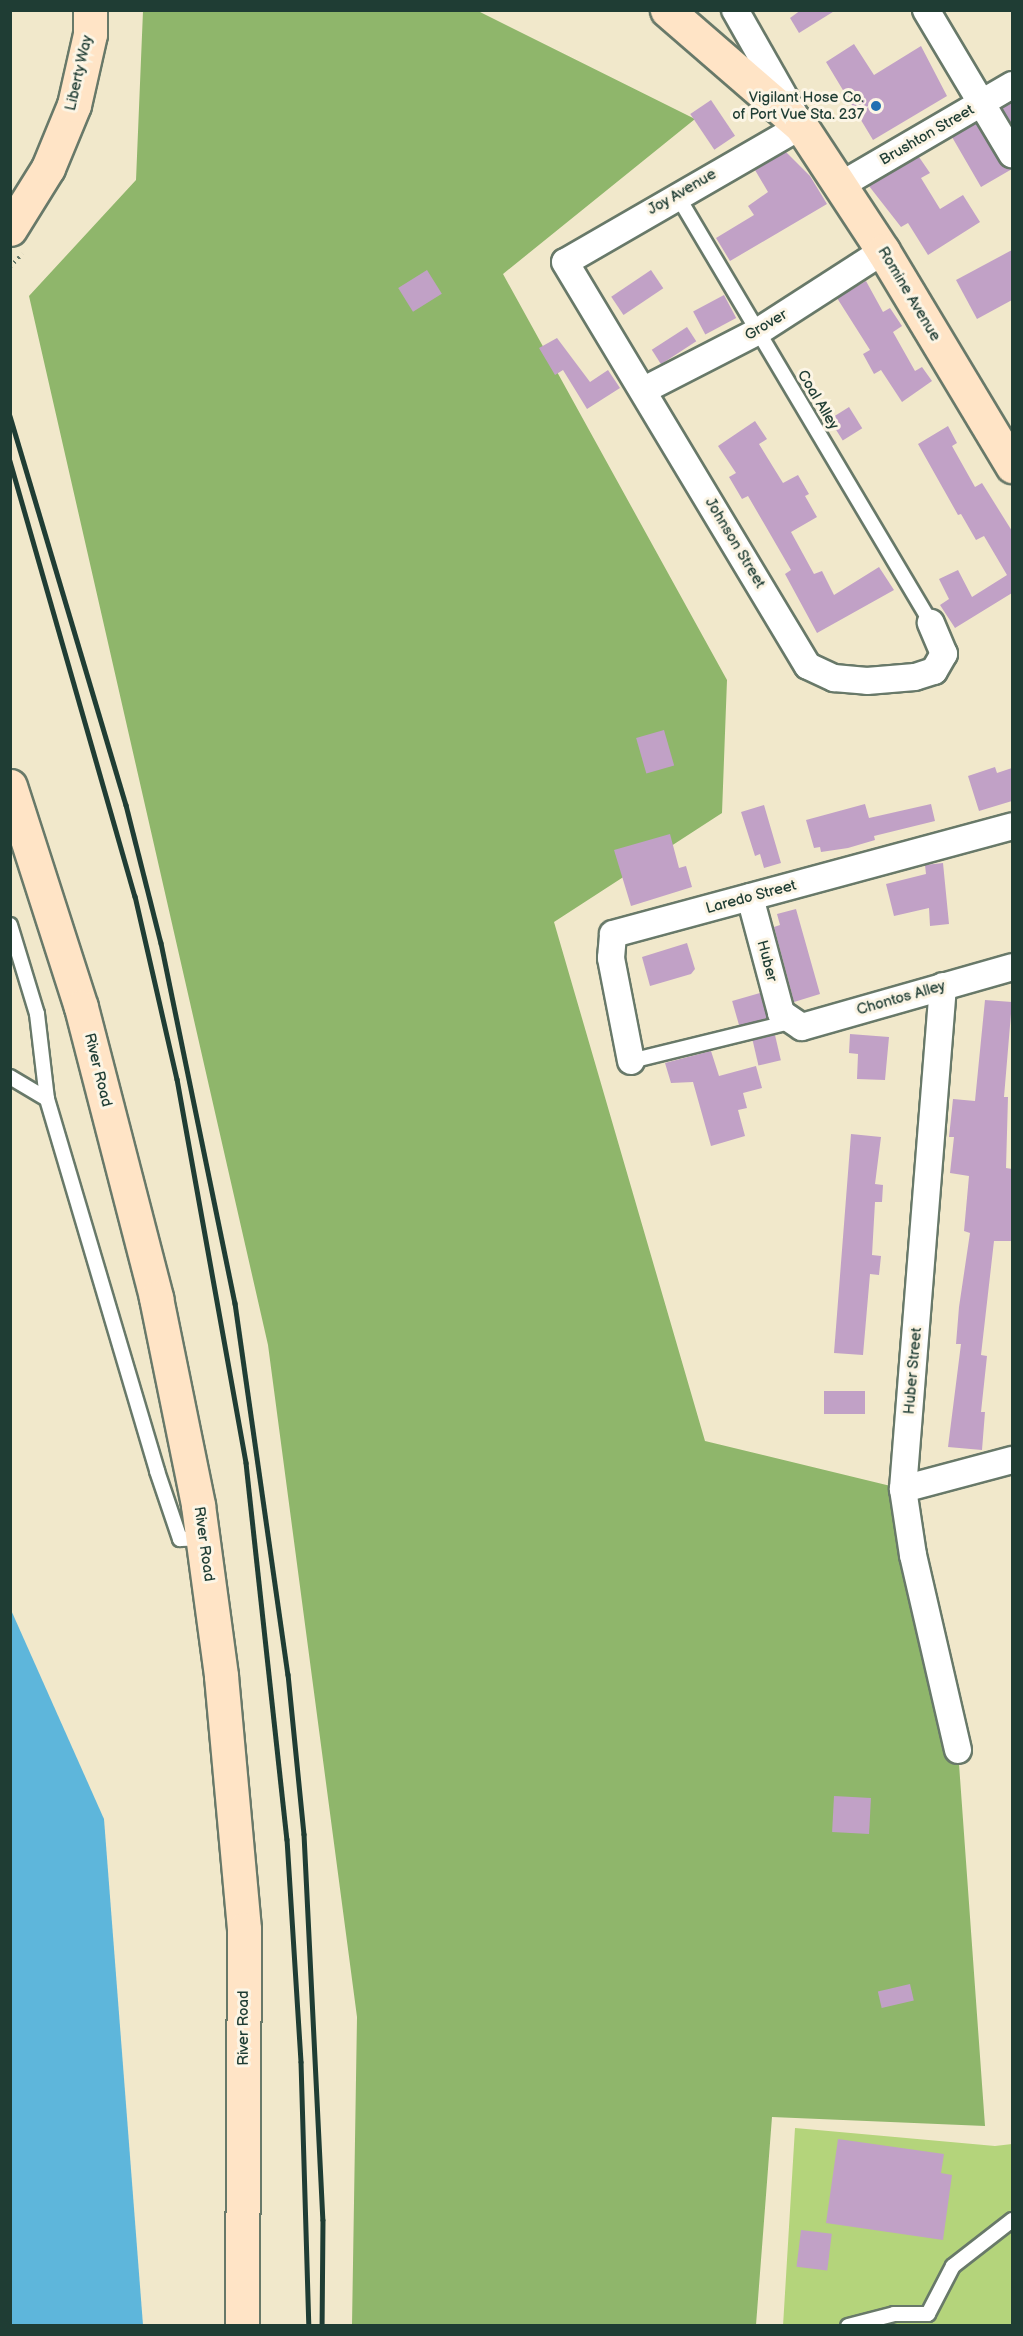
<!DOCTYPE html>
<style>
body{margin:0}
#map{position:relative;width:1023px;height:2336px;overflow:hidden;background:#f1e8cb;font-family:"Balsamiq Sans",sans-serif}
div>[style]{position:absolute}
.green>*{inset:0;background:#b4d47b}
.forest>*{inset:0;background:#8fb66b}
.water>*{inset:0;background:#5eb6db}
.building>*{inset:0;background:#c1a1c6;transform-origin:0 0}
.path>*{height:4px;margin-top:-2px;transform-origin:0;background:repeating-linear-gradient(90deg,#687969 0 1.5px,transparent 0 6px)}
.roads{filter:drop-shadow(2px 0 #687969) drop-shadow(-2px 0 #687969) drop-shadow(0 2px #687969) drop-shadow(0 -2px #687969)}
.lane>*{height:14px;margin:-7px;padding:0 7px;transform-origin:7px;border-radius:7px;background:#fff}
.street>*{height:26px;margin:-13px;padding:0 13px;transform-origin:13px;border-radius:13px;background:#fff}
.secondary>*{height:33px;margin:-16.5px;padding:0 16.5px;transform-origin:16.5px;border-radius:16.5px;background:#ffe4c6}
.rail>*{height:4.5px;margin:-2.25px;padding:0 2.25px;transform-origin:2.25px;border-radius:2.25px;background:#1f3d34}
.dots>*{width:16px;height:16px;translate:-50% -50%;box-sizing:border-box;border:3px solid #fcf5e5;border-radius:50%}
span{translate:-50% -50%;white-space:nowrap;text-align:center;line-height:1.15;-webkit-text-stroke:6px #fcf5e5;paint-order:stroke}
.street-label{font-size:15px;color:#1f3d34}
.poi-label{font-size:15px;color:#1f3d34}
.right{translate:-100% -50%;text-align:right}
.frame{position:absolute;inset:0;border:12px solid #1f3d34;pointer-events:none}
</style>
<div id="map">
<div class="green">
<div style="clip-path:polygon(795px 2128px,995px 2146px,1012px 2144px,1012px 2325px,783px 2326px)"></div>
</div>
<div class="forest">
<div style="clip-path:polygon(143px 11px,478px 11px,695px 119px,503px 274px,727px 680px,722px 813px,554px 922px,705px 1441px,903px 1489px,958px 1750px,985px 2126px,772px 2117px,756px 2325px,352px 2325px,357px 2017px,268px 1345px,29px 296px,136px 180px)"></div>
</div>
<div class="water">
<div style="clip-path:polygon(11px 1610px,104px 1819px,143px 2325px,11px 2325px)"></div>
</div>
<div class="building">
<div style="clip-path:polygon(801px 10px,836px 10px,799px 33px,790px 18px)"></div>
<div style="clip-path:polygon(854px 44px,874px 75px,921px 46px,947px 96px,873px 140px,826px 62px)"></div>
<div style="left:711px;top:100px;width:43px;height:25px;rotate:56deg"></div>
<div style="clip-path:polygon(1012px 102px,1012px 126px,1002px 108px)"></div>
<div style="clip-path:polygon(976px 123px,999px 162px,1012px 169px,981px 187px,952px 137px)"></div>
<div style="clip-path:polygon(786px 152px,810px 176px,827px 204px,730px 261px,716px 238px,754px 215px,748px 206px,768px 192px,755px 170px)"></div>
<div style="clip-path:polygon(919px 157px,930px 173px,921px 178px,940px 209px,963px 195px,980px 222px,928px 255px,908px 223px,901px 227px,869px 186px)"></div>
<div style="clip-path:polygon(1012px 250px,1012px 300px,977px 319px,956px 280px)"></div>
<div style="left:427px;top:270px;width:28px;height:34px;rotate:58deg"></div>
<div style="left:651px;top:270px;width:22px;height:48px;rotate:56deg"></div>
<div style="clip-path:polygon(866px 281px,883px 312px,890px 308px,902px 326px,893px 332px,915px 371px,922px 367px,932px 381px,902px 402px,881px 370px,874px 374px,863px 354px,870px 350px,837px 298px)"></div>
<div style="left:724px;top:295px;width:26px;height:35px;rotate:62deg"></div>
<div style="left:687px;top:327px;width:17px;height:42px;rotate:57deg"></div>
<div style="clip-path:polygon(557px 338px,590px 382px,608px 370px,620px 388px,587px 409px,563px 370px,555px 375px,539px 348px)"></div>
<div style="left:849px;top:407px;width:25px;height:23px;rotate:58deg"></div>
<div style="clip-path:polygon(755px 421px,767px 439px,759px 444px,783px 483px,798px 475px,809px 494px,805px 496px,817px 517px,791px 532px,814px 574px,822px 571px,834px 595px,879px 567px,894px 590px,817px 633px,785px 574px,791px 570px,748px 496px,742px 499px,729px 477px,736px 473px,718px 446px)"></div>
<div style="clip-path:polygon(948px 426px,957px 443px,952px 446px,975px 487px,982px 483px,1012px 531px,1012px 593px,955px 628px,940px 605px,949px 599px,939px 579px,958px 570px,972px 597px,1007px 575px,984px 536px,976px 540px,961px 514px,958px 515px,918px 444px)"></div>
<div style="left:664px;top:730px;width:37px;height:29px;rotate:74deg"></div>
<div style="clip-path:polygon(995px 767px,997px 773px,1012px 768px,1012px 801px,979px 811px,968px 776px)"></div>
<div style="clip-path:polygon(865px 804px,869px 818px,931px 804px,935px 821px,874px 836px,875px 840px,848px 848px,821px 852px,820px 847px,814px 848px,806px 820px)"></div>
<div style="clip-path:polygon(764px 805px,781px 863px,764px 868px,760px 854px,755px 856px,741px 812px)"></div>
<div style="clip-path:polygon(670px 834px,679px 868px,686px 866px,692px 887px,631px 906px,614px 850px)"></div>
<div style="clip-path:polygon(943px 863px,949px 924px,930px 926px,929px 908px,894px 916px,886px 884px,926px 874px,925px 865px)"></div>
<div style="clip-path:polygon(796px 909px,820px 994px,794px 1002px,774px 927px,780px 925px,777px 914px)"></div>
<div style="clip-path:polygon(687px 943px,695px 969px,691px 974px,650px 986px,642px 957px)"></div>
<div style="left:760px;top:993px;width:26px;height:29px;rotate:74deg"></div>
<div style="clip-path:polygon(985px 1000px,1012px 1002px,1004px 1097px,1008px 1097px,1006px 1168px,1012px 1169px,1012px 1241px,994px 1241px,981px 1355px,987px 1356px,981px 1412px,985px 1412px,982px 1450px,948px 1447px,961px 1344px,956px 1344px,959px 1307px,970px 1233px,964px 1231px,969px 1176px,950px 1173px,954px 1137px,949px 1137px,953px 1099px,975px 1101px)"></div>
<div style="clip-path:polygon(850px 1034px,889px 1037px,885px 1080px,857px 1079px,858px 1054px,849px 1053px)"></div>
<div style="left:775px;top:1035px;width:26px;height:23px;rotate:77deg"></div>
<div style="clip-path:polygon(711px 1051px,719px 1076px,756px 1066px,762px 1088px,743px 1093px,747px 1108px,738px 1110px,745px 1136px,711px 1146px,693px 1082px,671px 1083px,665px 1063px)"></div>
<div style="clip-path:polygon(851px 1134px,881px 1137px,875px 1184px,883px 1185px,882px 1202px,875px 1202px,872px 1255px,881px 1256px,879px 1275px,870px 1274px,863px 1355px,834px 1353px)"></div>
<div style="left:824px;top:1391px;width:41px;height:23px"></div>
<div style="left:834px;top:1796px;width:37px;height:36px;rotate:3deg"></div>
<div style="left:910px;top:1984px;width:17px;height:33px;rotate:77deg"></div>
<div style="clip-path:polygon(838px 2139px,944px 2154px,941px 2173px,952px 2175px,943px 2240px,826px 2223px)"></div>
<div style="left:801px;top:2230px;width:31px;height:37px;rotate:7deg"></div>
</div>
<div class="path">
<div style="left:10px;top:267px;width:18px;rotate:-47deg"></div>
</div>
<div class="roads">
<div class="lane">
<div style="left:677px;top:195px;width:498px;rotate:59.3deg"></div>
<div style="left:10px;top:925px;width:93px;rotate:73.1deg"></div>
<div style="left:37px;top:1014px;width:86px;rotate:83.3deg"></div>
<div style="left:47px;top:1099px;width:388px;rotate:73.5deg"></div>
<div style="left:157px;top:1471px;width:72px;rotate:71.3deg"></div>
<div style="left:180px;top:1539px;width:23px;rotate:-2deg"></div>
<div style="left:631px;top:1061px;width:164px;rotate:-13.8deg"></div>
<div style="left:10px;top:1077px;width:43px;rotate:30.7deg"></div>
<div style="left:848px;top:2326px;width:48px;rotate:-14.6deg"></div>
<div style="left:894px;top:2314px;width:34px"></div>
<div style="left:928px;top:2314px;width:54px;rotate:-62.5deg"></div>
<div style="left:953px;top:2266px;width:75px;rotate:-37.9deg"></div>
</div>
<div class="street">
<div style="left:735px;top:10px;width:133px;rotate:60.4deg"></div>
<div style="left:801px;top:126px;width:272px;rotate:150deg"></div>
<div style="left:565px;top:262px;width:471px;rotate:59deg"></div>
<div style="left:808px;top:666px;width:29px;rotate:25deg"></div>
<div style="left:834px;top:678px;width:33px;rotate:5deg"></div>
<div style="left:867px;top:681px;width:48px;rotate:-4.8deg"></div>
<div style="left:915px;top:677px;width:20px;rotate:-18deg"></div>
<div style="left:934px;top:671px;width:20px;rotate:-60deg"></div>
<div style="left:944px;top:654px;width:34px;rotate:-113deg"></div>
<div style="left:926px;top:10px;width:168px;rotate:59.2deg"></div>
<div style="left:841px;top:185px;width:198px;rotate:-30.3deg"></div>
<div style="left:644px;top:390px;width:129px;rotate:-27.2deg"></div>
<div style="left:759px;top:331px;width:148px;rotate:-32.8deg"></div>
<div style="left:750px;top:897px;width:120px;rotate:75deg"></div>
<div style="left:781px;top:1013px;width:25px;rotate:34deg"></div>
<div style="left:802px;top:1027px;width:218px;rotate:-15.9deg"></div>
<div style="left:943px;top:986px;width:505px;rotate:94.55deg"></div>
<div style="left:903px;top:1489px;width:67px;rotate:81.4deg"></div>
<div style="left:913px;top:1555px;width:200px;rotate:77deg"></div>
<div style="left:631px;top:1061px;width:105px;rotate:-101deg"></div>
<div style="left:611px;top:958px;width:24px;rotate:-85deg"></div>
<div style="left:613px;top:934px;width:413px;rotate:-15.1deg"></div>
<div style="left:903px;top:1489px;width:113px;rotate:-14.9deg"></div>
</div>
<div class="secondary">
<div style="left:667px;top:10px;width:177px;rotate:40.9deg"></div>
<div style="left:801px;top:126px;width:149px;rotate:56.7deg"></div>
<div style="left:883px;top:251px;width:251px;rotate:59deg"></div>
<div style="left:10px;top:229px;width:72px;rotate:-58.1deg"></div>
<div style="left:48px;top:168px;width:68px;rotate:-67.6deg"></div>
<div style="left:74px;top:105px;width:73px;rotate:-77.3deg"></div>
<div style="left:90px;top:34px;width:24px;rotate:-90deg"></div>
<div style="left:10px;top:786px;width:232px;rotate:72.2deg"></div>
<div style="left:81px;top:1007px;width:301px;rotate:75.5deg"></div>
<div style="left:156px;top:1298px;width:211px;rotate:78.5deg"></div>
<div style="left:198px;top:1505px;width:173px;rotate:82.3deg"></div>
<div style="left:221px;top:1676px;width:254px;rotate:84.8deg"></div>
<div style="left:244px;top:1929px;width:397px;rotate:90.3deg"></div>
</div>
</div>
<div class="rail">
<div style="left:10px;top:416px;width:406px;rotate:73.4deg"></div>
<div style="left:126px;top:805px;width:142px;rotate:75.8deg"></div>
<div style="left:161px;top:943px;width:368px;rotate:78.4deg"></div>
<div style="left:235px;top:1303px;width:375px;rotate:81.9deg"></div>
<div style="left:288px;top:1674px;width:161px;rotate:84.3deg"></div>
<div style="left:304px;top:1834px;width:386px;rotate:87.2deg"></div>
<div style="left:323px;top:2220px;width:106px;rotate:90.5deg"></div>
<div style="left:10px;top:461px;width:453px;rotate:74deg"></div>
<div style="left:135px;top:896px;width:188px;rotate:77.1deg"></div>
<div style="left:177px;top:1079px;width:390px;rotate:79.8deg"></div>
<div style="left:246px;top:1463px;width:378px;rotate:83.8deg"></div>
<div style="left:287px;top:1839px;width:223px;rotate:86.4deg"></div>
<div style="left:301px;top:2062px;width:264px;rotate:88.3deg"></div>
</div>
<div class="dots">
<div style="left:876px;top:106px;background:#1f6fb2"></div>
</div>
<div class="street-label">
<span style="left:79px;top:73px;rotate:-77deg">Liberty Way</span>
<span style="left:927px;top:135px;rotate:-30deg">Brushton Street</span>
<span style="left:682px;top:192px;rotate:-30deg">Joy Avenue</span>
<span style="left:909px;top:294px;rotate:59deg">Romine Avenue</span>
<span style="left:766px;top:325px;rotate:-31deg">Grover</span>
<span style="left:818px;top:400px;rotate:59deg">Coal Alley</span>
<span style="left:735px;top:543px;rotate:59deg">Johnson Street</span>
<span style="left:751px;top:897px;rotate:-15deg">Laredo Street</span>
<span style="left:767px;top:961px;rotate:75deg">Huber</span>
<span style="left:901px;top:998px;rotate:-16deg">Chontos Alley</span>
<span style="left:98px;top:1070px;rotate:76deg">River Road</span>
<span style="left:913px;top:1371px;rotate:-85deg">Huber Street</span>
<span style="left:204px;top:1544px;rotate:82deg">River Road</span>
<span style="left:244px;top:2028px;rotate:-90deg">River Road</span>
</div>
<div class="poi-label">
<span class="right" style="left:864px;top:106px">Vigilant Hose Co.<br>of Port Vue Sta. 237</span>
</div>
<div class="frame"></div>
</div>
